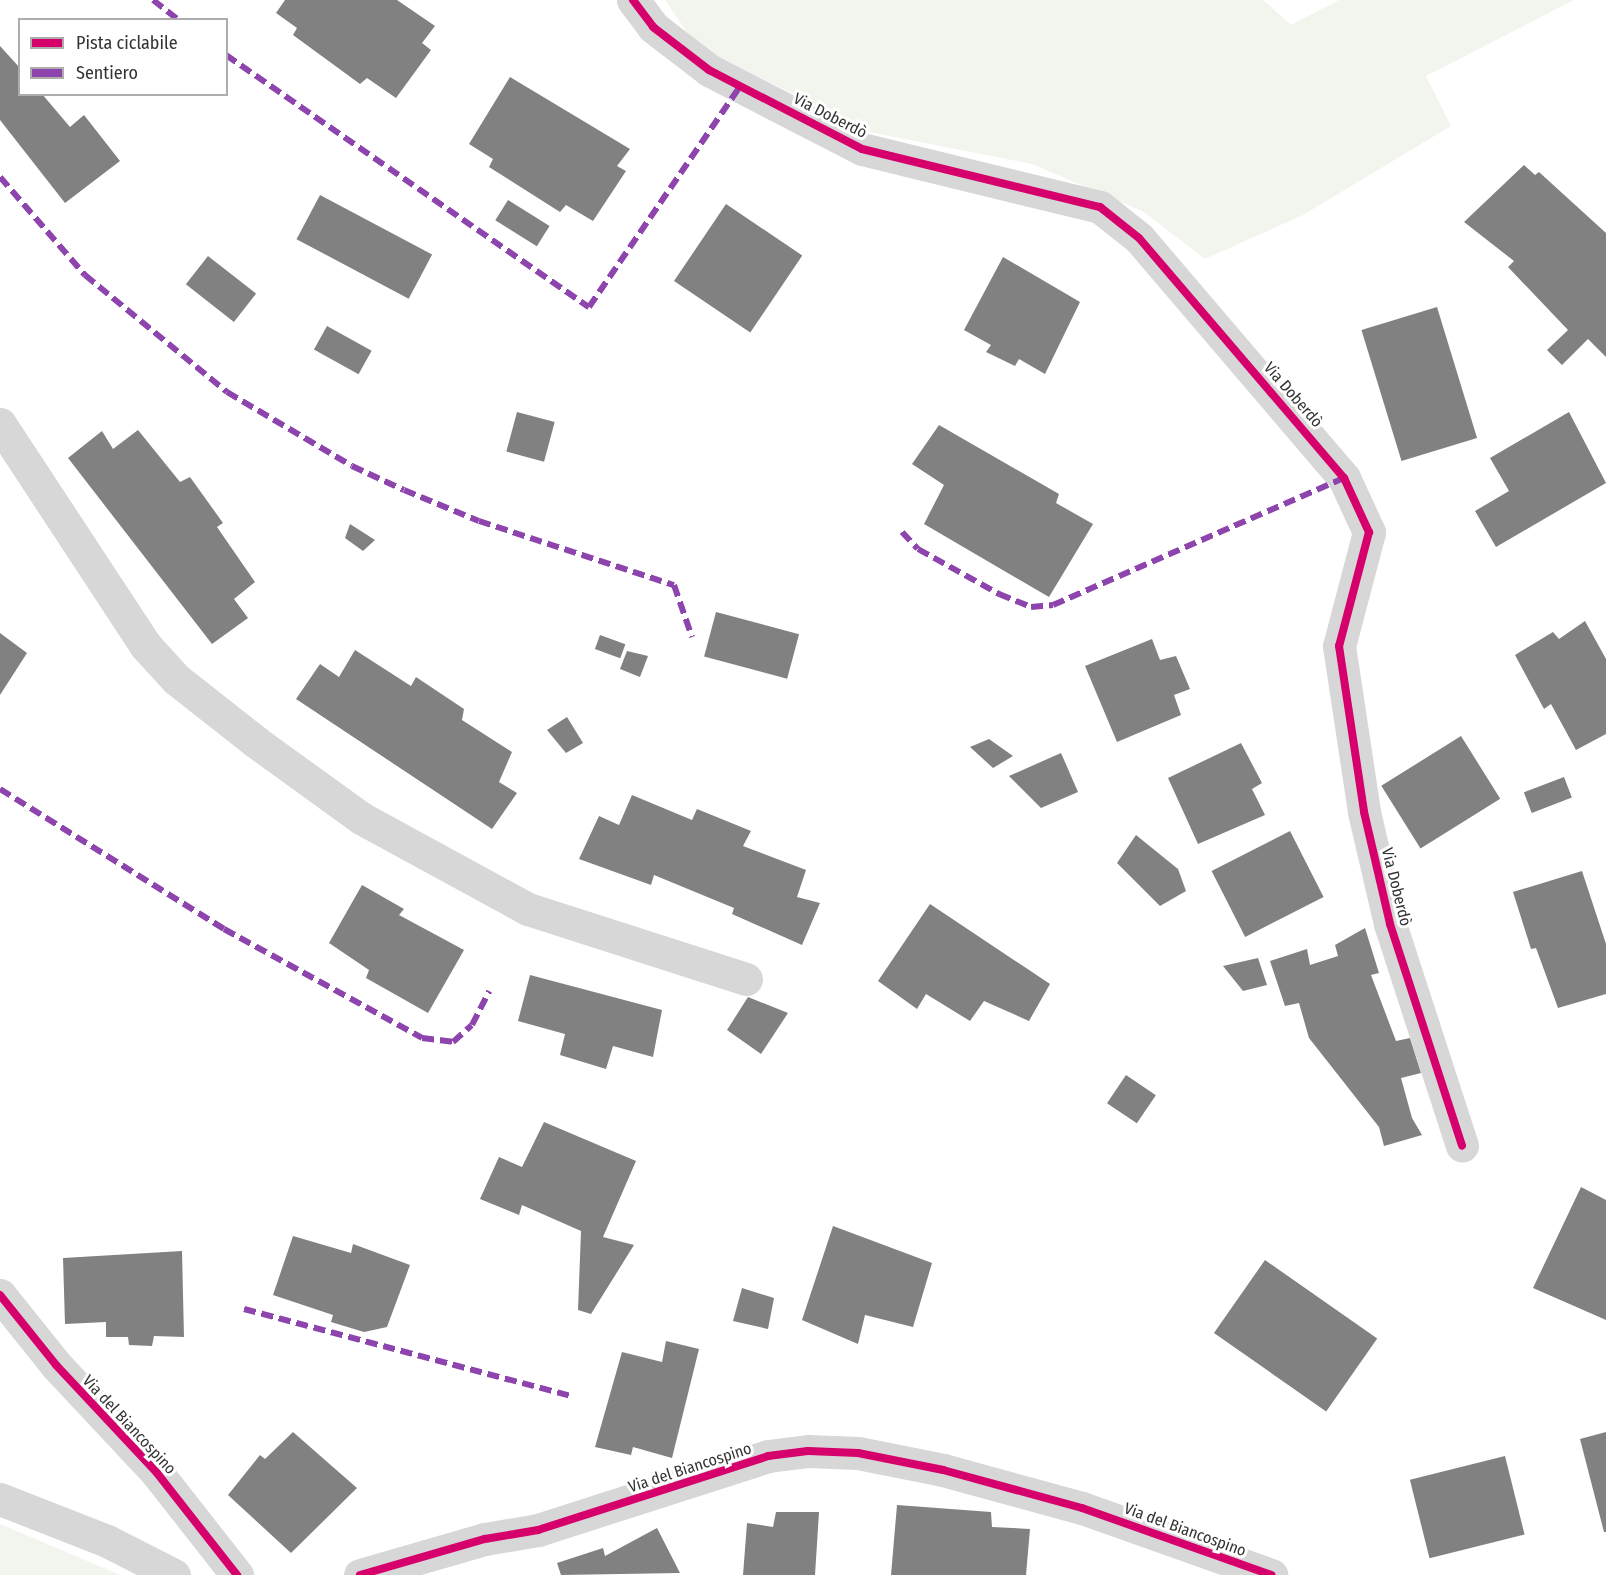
<!DOCTYPE html>
<meta charset="utf-8">
<style>
body{margin:0}
#map{position:relative;width:1606px;height:1575px;overflow:hidden;background:#fff;font-family:"Fira Sans Condensed",sans-serif}
div>[style]{position:absolute}
.green>*{inset:0;background:#f1f5ed}
.building>*{inset:0;background:#818181;transform-origin:0 0}
.minor>*{height:33px;margin:-16.5px;padding:0 16.5px;transform-origin:16.5px;border-radius:16.5px;background:#d7d7d7}
.quiet>*{height:6px;margin-top:-3px;transform-origin:0;background:repeating-linear-gradient(90deg,#8e44ad 0 12px,transparent 0 18px)}
.cycleway>*{height:8px;margin:-4px;padding:0 4px;transform-origin:4px;border-radius:4px;background:#d6006c}
span{translate:-50% -50%;white-space:nowrap;text-align:center;line-height:1.15;-webkit-text-stroke:6px #fff;paint-order:stroke}
.street-label{font-size:16px;color:#333}
.legend{position:absolute;left:18px;top:18px;width:210px;height:78px;box-sizing:border-box;background:#fff;border:2px solid #adadad;margin:0;padding:8px 10px;list-style:none;font-size:18px;color:#333}
.legend li{display:flex;align-items:center;gap:12px;height:30px}
.legend b{width:30px;border:2px solid #adadad}
</style>
<div id="map">
<div class="green">
<div style="clip-path:polygon(665px 0,1263px 0,1291px 25px,1339px 0,1574px 0,1426px 76px,1451px 126px,1303px 215px,1205px 259px,1144px 212px,1032px 164px,869px 132px,696px 45px)"></div>
<div style="clip-path:polygon(0 1524px,118px 1574px,120px 1575px,0 1575px)"></div>
</div>
<div class="building">
<div style="clip-path:polygon(285px 0,397px 0,435px 26px,422px 43px,431px 50px,396px 98px,367px 78px,360px 84px,293px 35px,297px 28px,276px 13px)"></div>
<div style="clip-path:polygon(0 46px,20px 68px,20px 94px,42px 94px,70px 127px,84px 115px,120px 161px,65px 203px,0 120px)"></div>
<div style="clip-path:polygon(510px 77px,630px 149px,617px 166px,626px 171px,593px 221px,566px 205px,560px 212px,489px 167px,493px 159px,469px 144px)"></div>
<div style="clip-path:polygon(1524px 165px,1535px 175px,1539px 172px,1606px 233px,1606px 357px,1588px 339px,1562px 365px,1547px 350px,1568px 330px,1508px 267px,1514px 261px,1464px 222px)"></div>
<div style="left:320px;top:195px;width:127px;height:50px;rotate:28deg"></div>
<div style="left:508px;top:200px;width:49px;height:24px;rotate:32deg"></div>
<div style="left:726px;top:204px;width:92px;height:93px;rotate:34deg"></div>
<div style="left:208px;top:256px;width:61px;height:36px;rotate:38deg"></div>
<div style="clip-path:polygon(1003px 257px,1080px 302px,1045px 374px,1019px 359px,1015px 366px,986px 352px,991px 345px,964px 330px)"></div>
<div style="left:1437px;top:307px;width:137px;height:79px;rotate:73deg"></div>
<div style="left:327px;top:326px;width:51px;height:27px;rotate:29deg"></div>
<div style="left:517px;top:412px;width:39px;height:41px;rotate:15deg"></div>
<div style="clip-path:polygon(1569px 412px,1606px 483px,1496px 547px,1475px 511px,1509px 491px,1490px 458px)"></div>
<div style="clip-path:polygon(939px 425px,1059px 494px,1056px 503px,1093px 524px,1049px 597px,924px 524px,944px 485px,912px 464px)"></div>
<div style="clip-path:polygon(138px 430px,180px 482px,190px 477px,223px 523px,217px 527px,255px 582px,234px 599px,248px 618px,212px 644px,68px 458px,102px 431px,113px 449px)"></div>
<div style="clip-path:polygon(350px 524px,375px 540px,363px 551px,345px 538px)"></div>
<div style="left:716px;top:612px;width:86px;height:46px;rotate:15deg"></div>
<div style="clip-path:polygon(1585px 621px,1606px 659px,1606px 734px,1576px 750px,1551px 704px,1544px 709px,1515px 655px,1553px 632px,1559px 639px)"></div>
<div style="clip-path:polygon(0 633px,27px 653px,0 695px)"></div>
<div style="left:600px;top:635px;width:27px;height:15px;rotate:20deg"></div>
<div style="clip-path:polygon(1152px 639px,1160px 660px,1176px 656px,1190px 689px,1174px 695px,1181px 715px,1117px 742px,1085px 666px)"></div>
<div style="clip-path:polygon(355px 650px,411px 686px,416px 677px,464px 709px,462px 720px,512px 752px,499px 782px,517px 793px,492px 829px,296px 699px,320px 664px,339px 677px)"></div>
<div style="clip-path:polygon(627px 651px,648px 656px,640px 677px,620px 669px)"></div>
<div style="clip-path:polygon(567px 717px,583px 743px,566px 753px,547px 730px)"></div>
<div style="left:1461px;top:736px;width:74px;height:94px;rotate:58deg"></div>
<div style="clip-path:polygon(989px 739px,1013px 756px,993px 768px,970px 747px)"></div>
<div style="clip-path:polygon(1241px 743px,1262px 783px,1252px 789px,1265px 815px,1198px 844px,1168px 778px)"></div>
<div style="clip-path:polygon(1061px 753px,1078px 792px,1041px 808px,1009px 776px)"></div>
<div style="left:1564px;top:777px;width:22px;height:43px;rotate:69deg"></div>
<div style="clip-path:polygon(632px 795px,692px 820px,697px 809px,751px 831px,743px 846px,806px 870px,797px 897px,820px 903px,802px 945px,732px 914px,734px 908px,654px 875px,651px 885px,579px 859px,599px 816px,619px 825px)"></div>
<div style="left:1290px;top:831px;width:74px;height:88px;rotate:63deg"></div>
<div style="clip-path:polygon(1136px 835px,1178px 869px,1186px 891px,1160px 906px,1117px 863px)"></div>
<div style="clip-path:polygon(1582px 871px,1606px 944px,1606px 994px,1558px 1008px,1536px 948px,1531px 949px,1513px 892px)"></div>
<div style="clip-path:polygon(362px 885px,404px 909px,399px 915px,464px 950px,428px 1013px,366px 978px,369px 970px,329px 943px)"></div>
<div style="clip-path:polygon(930px 904px,1050px 984px,1029px 1021px,984px 1001px,970px 1021px,926px 994px,917px 1009px,878px 981px)"></div>
<div style="clip-path:polygon(1365px 928px,1379px 973px,1371px 975px,1396px 1041px,1410px 1038px,1421px 1073px,1401px 1078px,1412px 1118px,1422px 1135px,1384px 1146px,1379px 1127px,1309px 1038px,1299px 1003px,1285px 1006px,1270px 961px,1307px 949px,1310px 965px,1338px 956px,1335px 945px)"></div>
<div style="clip-path:polygon(1258px 958px,1267px 985px,1243px 991px,1223px 966px)"></div>
<div style="clip-path:polygon(530px 975px,662px 1010px,653px 1057px,613px 1046px,606px 1069px,560px 1055px,565px 1034px,518px 1021px)"></div>
<div style="clip-path:polygon(748px 997px,788px 1013px,761px 1054px,727px 1030px)"></div>
<div style="left:1126px;top:1075px;width:36px;height:34px;rotate:34deg"></div>
<div style="clip-path:polygon(544px 1122px,636px 1161px,603px 1237px,634px 1245px,591px 1314px,578px 1310px,581px 1231px,522px 1205px,519px 1215px,480px 1199px,499px 1157px,522px 1167px)"></div>
<div style="clip-path:polygon(1581px 1187px,1606px 1200px,1606px 1320px,1533px 1288px)"></div>
<div style="clip-path:polygon(833px 1226px,932px 1263px,913px 1327px,865px 1315px,858px 1344px,802px 1320px)"></div>
<div style="clip-path:polygon(293px 1236px,351px 1253px,353px 1244px,410px 1265px,387px 1327px,364px 1332px,331px 1322px,333px 1315px,273px 1295px)"></div>
<div style="clip-path:polygon(182px 1251px,184px 1337px,154px 1336px,152px 1346px,129px 1345px,128px 1337px,106px 1337px,106px 1322px,65px 1324px,63px 1258px)"></div>
<div style="left:1265px;top:1260px;width:137px;height:89px;rotate:35deg"></div>
<div style="clip-path:polygon(742px 1288px,774px 1298px,768px 1329px,733px 1321px)"></div>
<div style="clip-path:polygon(666px 1341px,699px 1349px,672px 1458px,633px 1447px,631px 1455px,595px 1447px,622px 1352px,662px 1362px)"></div>
<div style="clip-path:polygon(293px 1432px,357px 1488px,291px 1553px,228px 1495px,260px 1455px,265px 1459px)"></div>
<div style="clip-path:polygon(1606px 1432px,1606px 1532px,1604px 1532px,1580px 1439px)"></div>
<div style="left:1505px;top:1456px;width:81px;height:98px;rotate:76deg"></div>
<div style="clip-path:polygon(897px 1505px,991px 1512px,992px 1527px,1030px 1529px,1026px 1575px,891px 1575px)"></div>
<div style="clip-path:polygon(776px 1512px,819px 1512px,815px 1575px,743px 1575px,747px 1523px,773px 1527px)"></div>
<div style="clip-path:polygon(657px 1528px,680px 1573px,561px 1575px,557px 1563px,603px 1548px,605px 1556px)"></div>
</div>
<div class="minor">
<div style="left:633px;top:0;width:34px;rotate:53deg"></div>
<div style="left:653px;top:27px;width:71px;rotate:37.5deg"></div>
<div style="left:709px;top:70px;width:172px;rotate:27.3deg"></div>
<div style="left:862px;top:149px;width:245px;rotate:13.7deg"></div>
<div style="left:1100px;top:207px;width:50px;rotate:38.5deg"></div>
<div style="left:1139px;top:238px;width:316px;rotate:49.5deg"></div>
<div style="left:1344px;top:478px;width:60px;rotate:65.2deg"></div>
<div style="left:1369px;top:532px;width:118px;rotate:104.7deg"></div>
<div style="left:1339px;top:646px;width:168px;rotate:81.4deg"></div>
<div style="left:1364px;top:812px;width:115px;rotate:76.9deg"></div>
<div style="left:1390px;top:924px;width:233px;rotate:72deg"></div>
<div style="left:0;top:424px;width:264px;rotate:56.7deg"></div>
<div style="left:145px;top:645px;width:46px;rotate:47.6deg"></div>
<div style="left:176px;top:679px;width:102px;rotate:38.2deg"></div>
<div style="left:256px;top:742px;width:130px;rotate:35.9deg"></div>
<div style="left:361px;top:818px;width:190px;rotate:28.6deg"></div>
<div style="left:528px;top:909px;width:229px;rotate:17.8deg"></div>
<div style="left:0;top:1295px;width:90px;rotate:51.3deg"></div>
<div style="left:56px;top:1365px;width:148px;rotate:46.9deg"></div>
<div style="left:157px;top:1473px;width:130px;rotate:51.9deg"></div>
<div style="left:0;top:1499px;width:115px;rotate:21.4deg"></div>
<div style="left:107px;top:1541px;width:75px;rotate:26.9deg"></div>
<div style="left:360px;top:1575px;width:130px;rotate:-16.1deg"></div>
<div style="left:485px;top:1539px;width:54px;rotate:-9.6deg"></div>
<div style="left:538px;top:1530px;width:242px;rotate:-17.8deg"></div>
<div style="left:768px;top:1456px;width:40px;rotate:-7.1deg"></div>
<div style="left:808px;top:1451px;width:50px;rotate:2.3deg"></div>
<div style="left:858px;top:1453px;width:87px;rotate:11.3deg"></div>
<div style="left:943px;top:1470px;width:144px;rotate:15.3deg"></div>
<div style="left:1082px;top:1508px;width:201px;rotate:19.5deg"></div>
</div>
<div class="quiet">
<div style="left:153px;top:0;width:33px;rotate:38deg"></div>
<div style="left:226px;top:55px;width:442px;rotate:34.8deg"></div>
<div style="left:589px;top:307px;width:269px;rotate:-55.6deg"></div>
<div style="left:0;top:177px;width:130px;rotate:49.1deg"></div>
<div style="left:85px;top:275px;width:184px;rotate:39.5deg"></div>
<div style="left:227px;top:392px;width:145px;rotate:30.6deg"></div>
<div style="left:352px;top:466px;width:57px;rotate:24.8deg"></div>
<div style="left:404px;top:490px;width:81px;rotate:22.5deg"></div>
<div style="left:479px;top:521px;width:205px;rotate:18.2deg"></div>
<div style="left:674px;top:585px;width:55px;rotate:70.9deg"></div>
<div style="left:902px;top:532px;width:23px;rotate:47deg"></div>
<div style="left:918px;top:549px;width:93px;rotate:29.1deg"></div>
<div style="left:999px;top:594px;width:35px;rotate:22deg"></div>
<div style="left:1031px;top:607px;width:22px;rotate:-5deg"></div>
<div style="left:1053px;top:605px;width:318px;rotate:-23.6deg"></div>
<div style="left:0;top:789px;width:264px;rotate:32deg"></div>
<div style="left:224px;top:929px;width:226px;rotate:28.8deg"></div>
<div style="left:422px;top:1038px;width:31px;rotate:7deg"></div>
<div style="left:453px;top:1042px;width:25px;rotate:-42deg"></div>
<div style="left:472px;top:1025px;width:38px;rotate:-63deg"></div>
<div style="left:244px;top:1309px;width:338px;rotate:14.9deg"></div>
</div>
<div class="cycleway">
<div style="left:633px;top:0;width:34px;rotate:53deg"></div>
<div style="left:653px;top:27px;width:71px;rotate:37.5deg"></div>
<div style="left:709px;top:70px;width:172px;rotate:27.3deg"></div>
<div style="left:862px;top:149px;width:245px;rotate:13.7deg"></div>
<div style="left:1100px;top:207px;width:50px;rotate:38.5deg"></div>
<div style="left:1139px;top:238px;width:316px;rotate:49.5deg"></div>
<div style="left:1344px;top:478px;width:60px;rotate:65.2deg"></div>
<div style="left:1369px;top:532px;width:118px;rotate:104.7deg"></div>
<div style="left:1339px;top:646px;width:168px;rotate:81.4deg"></div>
<div style="left:1364px;top:812px;width:115px;rotate:76.9deg"></div>
<div style="left:1390px;top:924px;width:233px;rotate:72deg"></div>
<div style="left:0;top:1295px;width:90px;rotate:51.3deg"></div>
<div style="left:56px;top:1365px;width:148px;rotate:46.9deg"></div>
<div style="left:157px;top:1473px;width:130px;rotate:51.9deg"></div>
<div style="left:360px;top:1575px;width:130px;rotate:-16.1deg"></div>
<div style="left:485px;top:1539px;width:54px;rotate:-9.6deg"></div>
<div style="left:538px;top:1530px;width:242px;rotate:-17.8deg"></div>
<div style="left:768px;top:1456px;width:40px;rotate:-7.1deg"></div>
<div style="left:808px;top:1451px;width:50px;rotate:2.3deg"></div>
<div style="left:858px;top:1453px;width:87px;rotate:11.3deg"></div>
<div style="left:943px;top:1470px;width:144px;rotate:15.3deg"></div>
<div style="left:1082px;top:1508px;width:201px;rotate:19.5deg"></div>
</div>
<div class="street-label">
<span style="left:830px;top:116px;rotate:27deg">Via Doberdò</span>
<span style="left:1293px;top:395px;rotate:49deg">Via Doberdò</span>
<span style="left:1396px;top:887px;rotate:76deg">Via Doberdò</span>
<span style="left:129px;top:1425px;rotate:47deg">Via del Biancospino</span>
<span style="left:690px;top:1468px;rotate:-18deg">Via del Biancospino</span>
<span style="left:1185px;top:1530px;rotate:20deg">Via del Biancospino</span>
</div>
<ul class="legend">
<li><b style="height:8px;background:#d6006c"></b>Pista ciclabile</li>
<li><b style="height:8px;background:#8e44ad"></b>Sentiero</li>
</ul>
</div>
